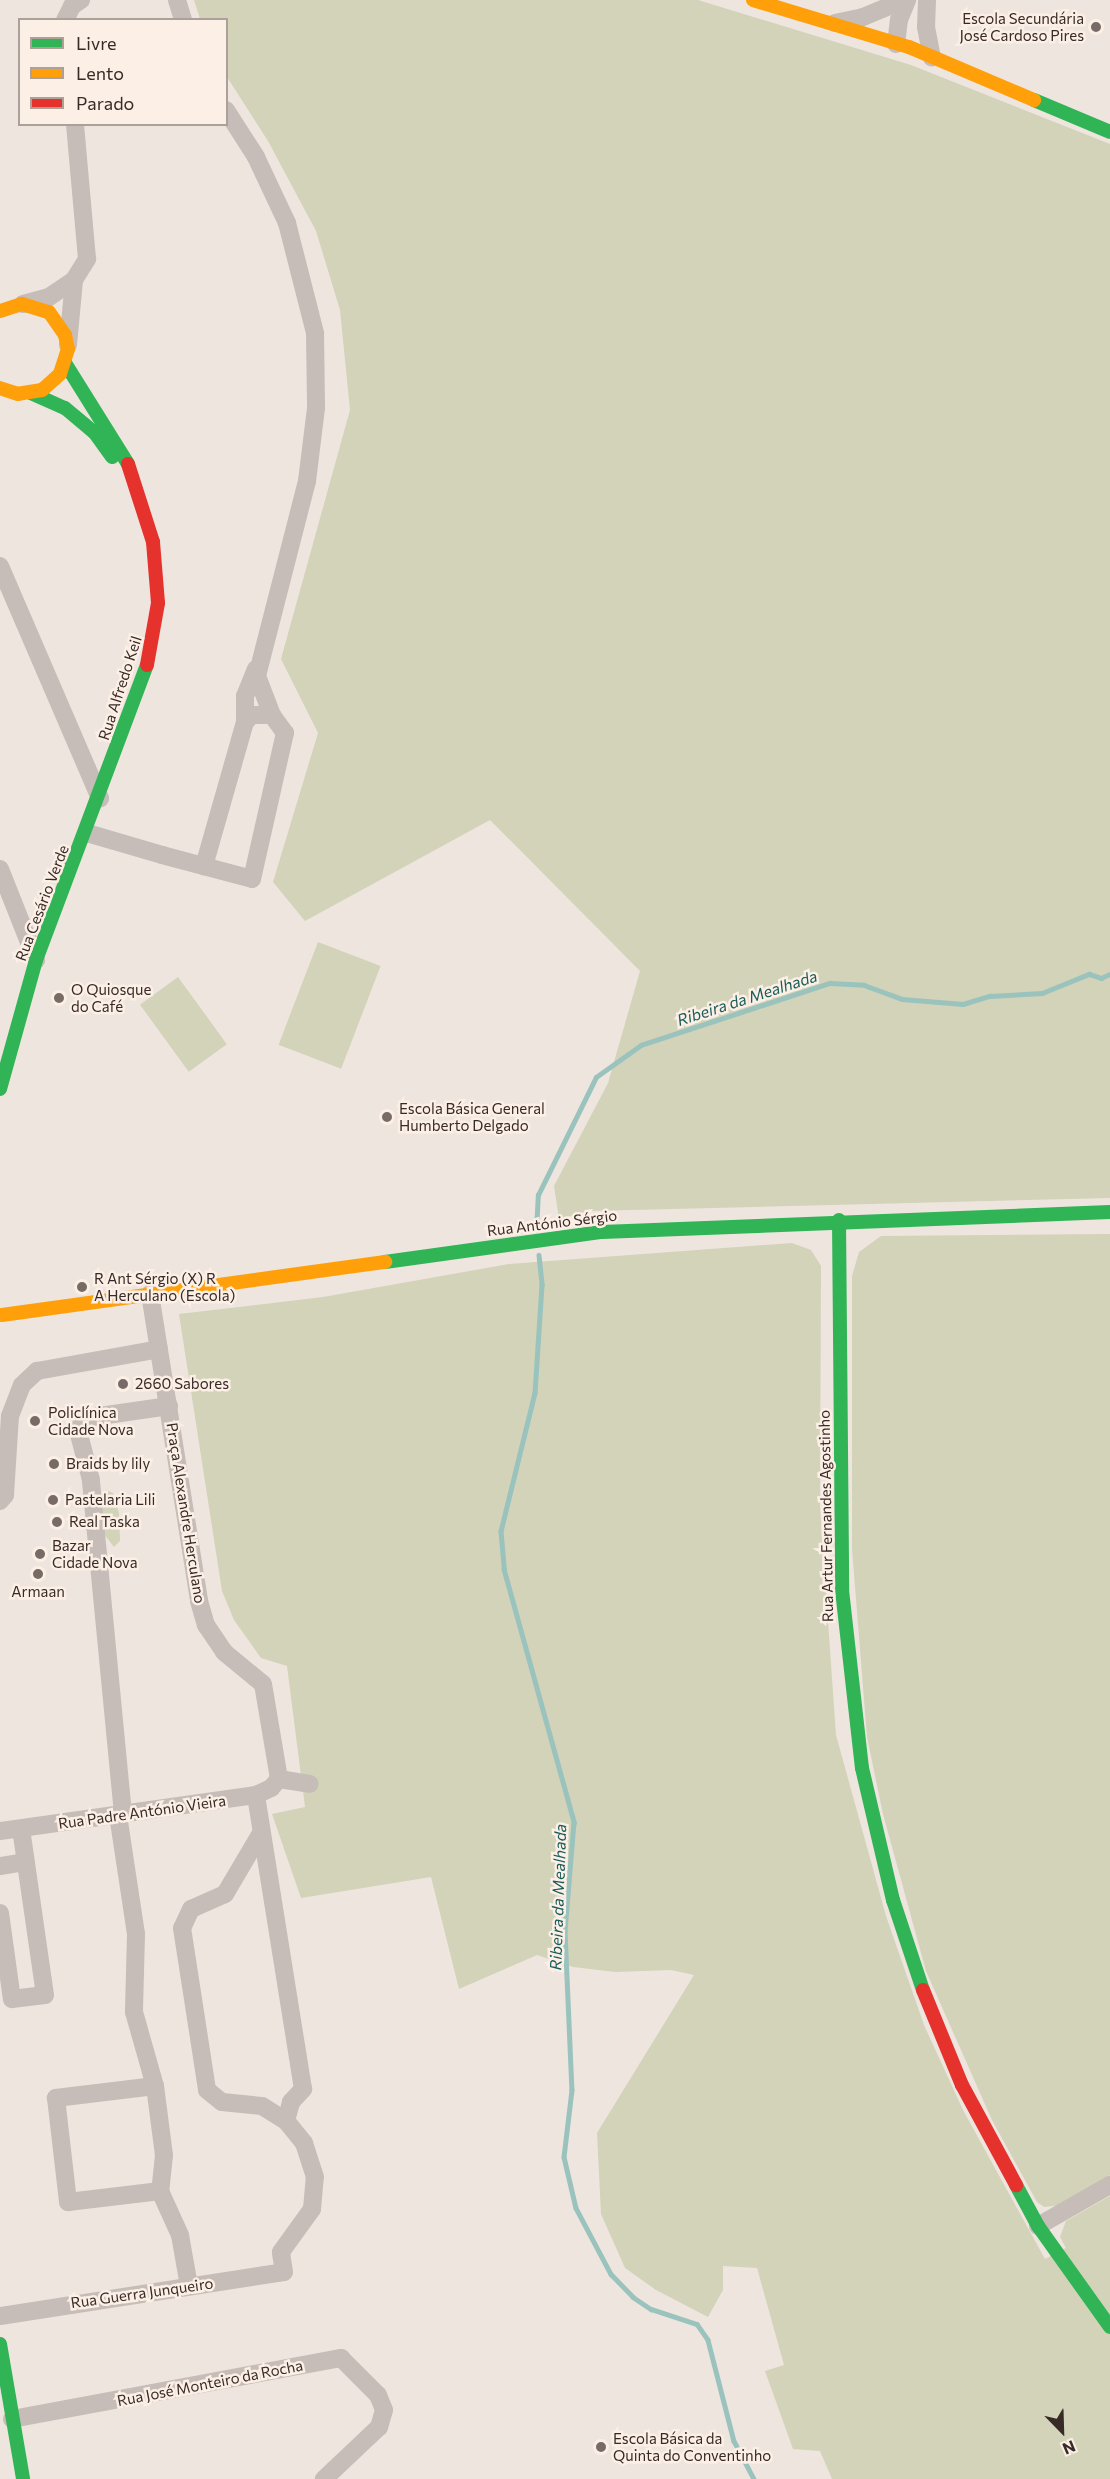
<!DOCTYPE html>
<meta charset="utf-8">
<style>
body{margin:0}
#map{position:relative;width:1110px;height:2479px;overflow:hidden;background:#eee5df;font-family:Commissioner,sans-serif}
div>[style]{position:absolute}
.green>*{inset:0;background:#d2d3b8;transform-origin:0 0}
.stream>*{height:4.5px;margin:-2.25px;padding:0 2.25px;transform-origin:2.25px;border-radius:2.25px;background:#9ac3bd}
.street>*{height:18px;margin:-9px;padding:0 9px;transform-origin:9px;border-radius:9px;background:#c7bdb8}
.fast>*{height:14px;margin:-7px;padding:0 7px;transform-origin:7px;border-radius:7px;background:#30b455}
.slow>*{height:14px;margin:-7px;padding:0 7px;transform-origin:7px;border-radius:7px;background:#ff9f0a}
.jam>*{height:14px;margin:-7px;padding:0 7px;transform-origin:7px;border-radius:7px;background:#e5322d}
.dots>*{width:16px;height:16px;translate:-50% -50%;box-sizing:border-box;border:3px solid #fbefe6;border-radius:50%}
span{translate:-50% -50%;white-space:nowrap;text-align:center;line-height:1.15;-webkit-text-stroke:5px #fbefe6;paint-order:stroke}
.poi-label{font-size:15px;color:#382a26}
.right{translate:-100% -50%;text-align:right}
.left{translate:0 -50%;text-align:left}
.street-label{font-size:15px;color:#382a26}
.water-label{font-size:16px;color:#185d59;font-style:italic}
.legend{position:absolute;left:18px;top:18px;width:210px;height:108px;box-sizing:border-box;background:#fbefe6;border:2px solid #ada099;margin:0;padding:8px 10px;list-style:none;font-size:18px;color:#382a26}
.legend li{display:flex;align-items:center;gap:12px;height:30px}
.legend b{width:30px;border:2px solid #ada099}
.north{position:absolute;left:1032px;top:2401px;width:60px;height:60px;-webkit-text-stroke:4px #fbefe6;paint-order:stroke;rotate:157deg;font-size:16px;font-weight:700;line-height:24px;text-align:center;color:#382a26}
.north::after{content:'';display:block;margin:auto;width:21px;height:27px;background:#382a26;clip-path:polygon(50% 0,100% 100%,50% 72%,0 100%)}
</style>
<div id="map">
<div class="green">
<div style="clip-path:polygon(194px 0,698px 0,911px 65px,1110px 144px,1110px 1198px,589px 1211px,559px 1219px,554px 1186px,608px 1083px,640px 971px,490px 820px,305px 921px,273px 882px,318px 733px,281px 659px,350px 410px,340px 310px,316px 231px,268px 141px,227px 77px,226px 20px,200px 19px)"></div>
<div style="left:318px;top:942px;width:67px;height:110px;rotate:21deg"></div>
<div style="left:178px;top:977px;width:83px;height:47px;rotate:54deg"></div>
<div style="clip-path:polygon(1110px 1234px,1110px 2175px,1063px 2205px,1044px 2207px,1037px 2202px,992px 2120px,926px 1971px,883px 1814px,867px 1737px,852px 1549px,852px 1276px,859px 1252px,881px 1236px)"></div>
<div style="clip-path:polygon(792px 1243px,811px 1250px,821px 1266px,820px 1507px,836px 1735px,886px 1916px,924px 2025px,963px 2110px,1045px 2259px,1066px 2248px,1060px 2237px,1066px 2221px,1110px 2196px,1110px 2479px,832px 2479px,820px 2451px,793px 2449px,765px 2371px,784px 2365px,757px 2268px,723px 2266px,723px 2290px,708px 2317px,656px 2290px,625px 2268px,601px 2214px,597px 2133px,694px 1975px,671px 1970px,615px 1972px,573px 1967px,537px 1955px,459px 1989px,431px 1877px,301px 1898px,272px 1814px,305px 1807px,287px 1666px,261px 1658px,234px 1620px,222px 1591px,179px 1314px,323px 1297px,509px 1264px)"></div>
<div style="clip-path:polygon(106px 1490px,113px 1493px,119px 1513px,120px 1541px,114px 1547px,104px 1534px,101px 1496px)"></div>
</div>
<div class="stream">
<div style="left:536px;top:1230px;width:35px;rotate:-87deg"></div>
<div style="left:538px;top:1195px;width:131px;rotate:-63.8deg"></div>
<div style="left:596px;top:1077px;width:55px;rotate:-35.4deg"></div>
<div style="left:641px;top:1045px;width:199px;rotate:-18.2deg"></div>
<div style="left:830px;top:983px;width:34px;rotate:3deg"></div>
<div style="left:864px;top:985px;width:40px;rotate:20.2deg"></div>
<div style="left:902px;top:999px;width:61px;rotate:4.7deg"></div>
<div style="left:963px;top:1004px;width:28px;rotate:-17deg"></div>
<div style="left:990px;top:996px;width:52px;rotate:-3.3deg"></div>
<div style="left:1042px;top:993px;width:51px;rotate:-22deg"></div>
<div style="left:1089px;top:974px;width:13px;rotate:18deg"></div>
<div style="left:1101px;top:978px;width:10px;rotate:-24deg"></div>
<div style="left:539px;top:1255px;width:30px;rotate:84deg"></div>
<div style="left:542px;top:1285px;width:108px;rotate:93.7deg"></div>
<div style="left:535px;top:1393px;width:142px;rotate:103.8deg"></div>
<div style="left:501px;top:1531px;width:38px;rotate:85deg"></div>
<div style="left:504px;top:1569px;width:263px;rotate:74.5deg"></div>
<div style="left:574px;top:1822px;width:109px;rotate:94.7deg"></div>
<div style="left:565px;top:1931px;width:159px;rotate:87.5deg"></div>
<div style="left:572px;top:2090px;width:67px;rotate:96.8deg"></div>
<div style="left:564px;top:2157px;width:52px;rotate:76.8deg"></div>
<div style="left:576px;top:2208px;width:75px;rotate:62.1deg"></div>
<div style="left:611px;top:2274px;width:32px;rotate:46deg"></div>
<div style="left:633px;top:2297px;width:22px;rotate:34deg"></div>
<div style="left:651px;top:2309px;width:48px;rotate:18.1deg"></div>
<div style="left:697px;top:2324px;width:19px;rotate:55deg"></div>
<div style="left:708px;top:2340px;width:104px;rotate:75.6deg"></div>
<div style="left:734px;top:2441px;width:43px;rotate:62.2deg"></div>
</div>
<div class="street">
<div style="left:177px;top:0;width:21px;rotate:73deg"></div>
<div style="left:927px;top:0;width:27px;rotate:92deg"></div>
<div style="left:926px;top:27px;width:31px;rotate:79deg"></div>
<div style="left:65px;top:20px;width:16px;rotate:-63deg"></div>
<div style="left:72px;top:6px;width:11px;rotate:-34deg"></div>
<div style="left:835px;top:23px;width:29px;rotate:-12deg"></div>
<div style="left:863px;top:17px;width:44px;rotate:-22.5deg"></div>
<div style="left:896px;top:44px;width:24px;rotate:-83deg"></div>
<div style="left:899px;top:20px;width:22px;rotate:-68deg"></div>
<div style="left:226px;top:110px;width:56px;rotate:57.4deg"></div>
<div style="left:256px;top:157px;width:73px;rotate:64.8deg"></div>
<div style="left:287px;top:223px;width:114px;rotate:75.7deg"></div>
<div style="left:315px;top:333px;width:75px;rotate:89.2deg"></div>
<div style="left:316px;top:408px;width:74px;rotate:97deg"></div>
<div style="left:307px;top:481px;width:201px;rotate:104.4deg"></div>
<div style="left:257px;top:676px;width:42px;rotate:69deg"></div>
<div style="left:23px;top:304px;width:27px;rotate:-15deg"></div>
<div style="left:49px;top:297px;width:30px;rotate:-34deg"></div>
<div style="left:74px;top:280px;width:25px;rotate:-58deg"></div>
<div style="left:87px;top:259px;width:136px;rotate:-95.1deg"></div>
<div style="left:68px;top:345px;width:65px;rotate:-84.7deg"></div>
<div style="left:0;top:566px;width:253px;rotate:66.7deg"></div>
<div style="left:245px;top:722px;width:26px;rotate:-90deg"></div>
<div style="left:245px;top:696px;width:29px;rotate:-68deg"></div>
<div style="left:87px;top:833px;width:78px;rotate:16.3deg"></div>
<div style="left:162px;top:855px;width:93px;rotate:14.9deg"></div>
<div style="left:252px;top:879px;width:150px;rotate:-77.3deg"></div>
<div style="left:285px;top:733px;width:22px;rotate:-126deg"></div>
<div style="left:272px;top:715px;width:20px;rotate:180deg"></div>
<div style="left:252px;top:715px;width:10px;rotate:135deg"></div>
<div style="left:245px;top:722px;width:150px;rotate:105.9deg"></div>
<div style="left:0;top:869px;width:98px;rotate:68.4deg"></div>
<div style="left:150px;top:1294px;width:311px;rotate:80.9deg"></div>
<div style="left:199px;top:1601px;width:25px;rotate:74deg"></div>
<div style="left:206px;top:1625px;width:32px;rotate:56deg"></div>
<div style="left:224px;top:1652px;width:50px;rotate:39.4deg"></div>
<div style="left:263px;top:1684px;width:96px;rotate:80.4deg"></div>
<div style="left:0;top:1501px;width:8px;rotate:-50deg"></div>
<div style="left:5px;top:1495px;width:79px;rotate:-86.4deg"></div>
<div style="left:10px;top:1416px;width:33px;rotate:-69deg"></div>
<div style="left:22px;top:1385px;width:21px;rotate:-43deg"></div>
<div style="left:37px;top:1371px;width:124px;rotate:-10.2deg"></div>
<div style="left:279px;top:1779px;width:31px;rotate:9deg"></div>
<div style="left:123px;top:1814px;width:336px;rotate:-95.5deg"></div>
<div style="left:91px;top:1480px;width:55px;rotate:-104.8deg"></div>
<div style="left:77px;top:1427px;width:13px;rotate:-45deg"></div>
<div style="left:86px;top:1418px;width:84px;rotate:-8.2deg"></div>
<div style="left:118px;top:1815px;width:120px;rotate:81.4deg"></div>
<div style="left:136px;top:1934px;width:78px;rotate:91.5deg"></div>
<div style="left:134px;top:2012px;width:77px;rotate:74.2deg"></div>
<div style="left:155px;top:2086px;width:70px;rotate:82.6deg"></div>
<div style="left:164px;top:2155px;width:36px;rotate:96deg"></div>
<div style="left:160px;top:2191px;width:48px;rotate:65.6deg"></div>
<div style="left:180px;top:2235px;width:52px;rotate:80deg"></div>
<div style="left:0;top:1831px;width:259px;rotate:-8deg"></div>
<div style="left:256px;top:1795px;width:17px;rotate:-25deg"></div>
<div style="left:271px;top:1788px;width:12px;rotate:-48deg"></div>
<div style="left:261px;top:1833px;width:71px;rotate:120.5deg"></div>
<div style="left:225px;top:1894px;width:37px;rotate:156deg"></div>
<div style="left:191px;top:1909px;width:21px;rotate:115deg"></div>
<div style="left:182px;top:1928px;width:164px;rotate:81.2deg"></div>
<div style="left:207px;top:2090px;width:19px;rotate:39deg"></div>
<div style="left:222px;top:2102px;width:40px;rotate:5.7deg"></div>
<div style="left:262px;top:2106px;width:28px;rotate:32deg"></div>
<div style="left:0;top:1866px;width:26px;rotate:-9deg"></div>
<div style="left:0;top:1913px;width:87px;rotate:82.1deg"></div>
<div style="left:12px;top:1999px;width:33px;rotate:-7deg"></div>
<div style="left:45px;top:1995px;width:168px;rotate:-98.2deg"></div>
<div style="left:155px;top:2086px;width:100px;rotate:173.1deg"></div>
<div style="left:56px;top:2098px;width:105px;rotate:83.4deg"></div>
<div style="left:68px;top:2202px;width:93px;rotate:-6.8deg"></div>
<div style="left:1038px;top:2226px;width:83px;rotate:-29.7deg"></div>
<div style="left:0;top:2316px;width:287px;rotate:-8.8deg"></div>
<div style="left:284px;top:2272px;width:20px;rotate:-99deg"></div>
<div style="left:281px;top:2252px;width:53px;rotate:-54.2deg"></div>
<div style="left:312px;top:2209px;width:32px;rotate:-85deg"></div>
<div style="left:315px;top:2177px;width:36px;rotate:-108deg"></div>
<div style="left:304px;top:2143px;width:28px;rotate:-129deg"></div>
<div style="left:286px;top:2121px;width:20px;rotate:-75deg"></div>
<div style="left:291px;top:2102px;width:18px;rotate:-47deg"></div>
<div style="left:303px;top:2089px;width:298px;rotate:-99.1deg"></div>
<div style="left:12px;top:2419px;width:335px;rotate:-10.5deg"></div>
<div style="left:341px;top:2358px;width:52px;rotate:45deg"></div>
<div style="left:378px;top:2395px;width:16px;rotate:68deg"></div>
<div style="left:384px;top:2410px;width:18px;rotate:106deg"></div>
<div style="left:379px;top:2427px;width:76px;rotate:136.6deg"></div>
</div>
<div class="fast">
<div style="left:1034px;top:100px;width:82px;rotate:22.8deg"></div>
<div style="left:65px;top:363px;width:119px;rotate:58deg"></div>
<div style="left:31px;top:393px;width:37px;rotate:24deg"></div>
<div style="left:65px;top:408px;width:38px;rotate:40deg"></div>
<div style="left:94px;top:432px;width:31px;rotate:54deg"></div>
<div style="left:0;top:1089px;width:134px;rotate:-74.4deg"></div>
<div style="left:36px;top:960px;width:315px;rotate:-69.4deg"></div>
<div style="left:839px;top:1220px;width:370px;rotate:89.5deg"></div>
<div style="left:842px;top:1590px;width:179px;rotate:83.6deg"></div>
<div style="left:862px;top:1768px;width:136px;rotate:76.8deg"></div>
<div style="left:893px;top:1900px;width:95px;rotate:71.6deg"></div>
<div style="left:385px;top:1262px;width:219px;rotate:-7.9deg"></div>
<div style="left:602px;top:1232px;width:508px;rotate:-2.25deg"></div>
<div style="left:1016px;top:2185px;width:47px;rotate:61.8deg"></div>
<div style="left:1038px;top:2226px;width:124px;rotate:54.5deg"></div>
<div style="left:0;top:2344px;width:137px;rotate:80.3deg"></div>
</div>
<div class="slow">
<div style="left:753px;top:0;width:163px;rotate:16.8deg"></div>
<div style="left:909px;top:47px;width:136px;rotate:23deg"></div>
<div style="left:0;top:311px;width:23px;rotate:-18deg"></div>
<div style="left:22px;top:304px;width:28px;rotate:17deg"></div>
<div style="left:49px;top:312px;width:28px;rotate:55deg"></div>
<div style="left:65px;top:335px;width:14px;rotate:78deg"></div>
<div style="left:68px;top:349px;width:26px;rotate:108deg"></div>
<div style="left:60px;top:374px;width:24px;rotate:138deg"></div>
<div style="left:42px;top:390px;width:24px;rotate:171deg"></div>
<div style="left:18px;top:394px;width:19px;rotate:-162deg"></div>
<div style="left:2px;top:1315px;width:387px;rotate:-7.9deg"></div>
</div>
<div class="jam">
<div style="left:128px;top:464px;width:82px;rotate:72.2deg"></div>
<div style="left:153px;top:542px;width:61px;rotate:85.3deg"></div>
<div style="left:158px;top:603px;width:63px;rotate:100.1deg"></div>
<div style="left:923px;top:1990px;width:103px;rotate:67.7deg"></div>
<div style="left:962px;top:2085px;width:114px;rotate:61.6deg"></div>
</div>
<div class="dots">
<div style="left:1096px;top:27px;background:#786b67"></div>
<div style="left:59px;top:998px;background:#786b67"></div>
<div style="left:387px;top:1117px;background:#786b67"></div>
<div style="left:82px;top:1287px;background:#786b67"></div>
<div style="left:123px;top:1384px;background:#786b67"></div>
<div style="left:35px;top:1421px;background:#786b67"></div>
<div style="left:54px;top:1464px;background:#786b67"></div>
<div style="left:53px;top:1500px;background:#786b67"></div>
<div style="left:57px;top:1522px;background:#786b67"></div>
<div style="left:40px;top:1554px;background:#786b67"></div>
<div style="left:38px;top:1574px;background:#786b67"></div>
<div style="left:601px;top:2447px;background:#786b67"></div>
</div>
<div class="poi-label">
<span class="right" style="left:1084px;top:27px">Escola Secundária<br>José Cardoso Pires</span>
<span class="left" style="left:71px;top:998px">O Quiosque<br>do Café</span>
<span class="left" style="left:399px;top:1117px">Escola Básica General<br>Humberto Delgado</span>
<span class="left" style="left:94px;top:1287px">R Ant Sérgio (X) R<br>A Herculano (Escola)</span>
<span class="left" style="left:135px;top:1384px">2660 Sabores</span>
<span class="left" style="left:48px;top:1421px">Policlínica<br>Cidade Nova</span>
<span class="left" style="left:66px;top:1464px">Braids by lily</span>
<span class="left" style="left:65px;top:1500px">Pastelaria Lili</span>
<span class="left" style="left:69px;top:1522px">Real Taska</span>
<span class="left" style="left:52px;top:1554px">Bazar<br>Cidade Nova</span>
<span style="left:38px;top:1592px">Armaan</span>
<span class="left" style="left:613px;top:2447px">Escola Básica da<br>Quinta do Conventinho</span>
</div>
<div class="street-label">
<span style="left:120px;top:688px;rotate:-72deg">Rua Alfredo Keil</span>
<span style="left:42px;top:903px;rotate:-69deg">Rua Cesário Verde</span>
<span style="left:552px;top:1223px;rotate:-7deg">Rua António Sérgio</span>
<span style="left:186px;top:1513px;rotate:81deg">Praça Alexandre Herculano</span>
<span style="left:826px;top:1516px;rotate:-91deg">Rua Artur Fernandes Agostinho</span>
<span style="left:142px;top:1812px;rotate:-8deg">Rua Padre António Vieira</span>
<span style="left:142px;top:2293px;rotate:-8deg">Rua Guerra Junqueiro</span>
<span style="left:210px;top:2383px;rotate:-11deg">Rua José Monteiro da Rocha</span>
</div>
<div class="water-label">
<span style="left:747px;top:998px;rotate:-18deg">Ribeira da Mealhada</span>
<span style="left:558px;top:1897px;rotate:-88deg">Ribeira da Mealhada</span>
</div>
<ul class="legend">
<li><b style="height:8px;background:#30b455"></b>Livre</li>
<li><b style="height:8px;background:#ff9f0a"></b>Lento</li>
<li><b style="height:8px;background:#e5322d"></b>Parado</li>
</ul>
<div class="north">N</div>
</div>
